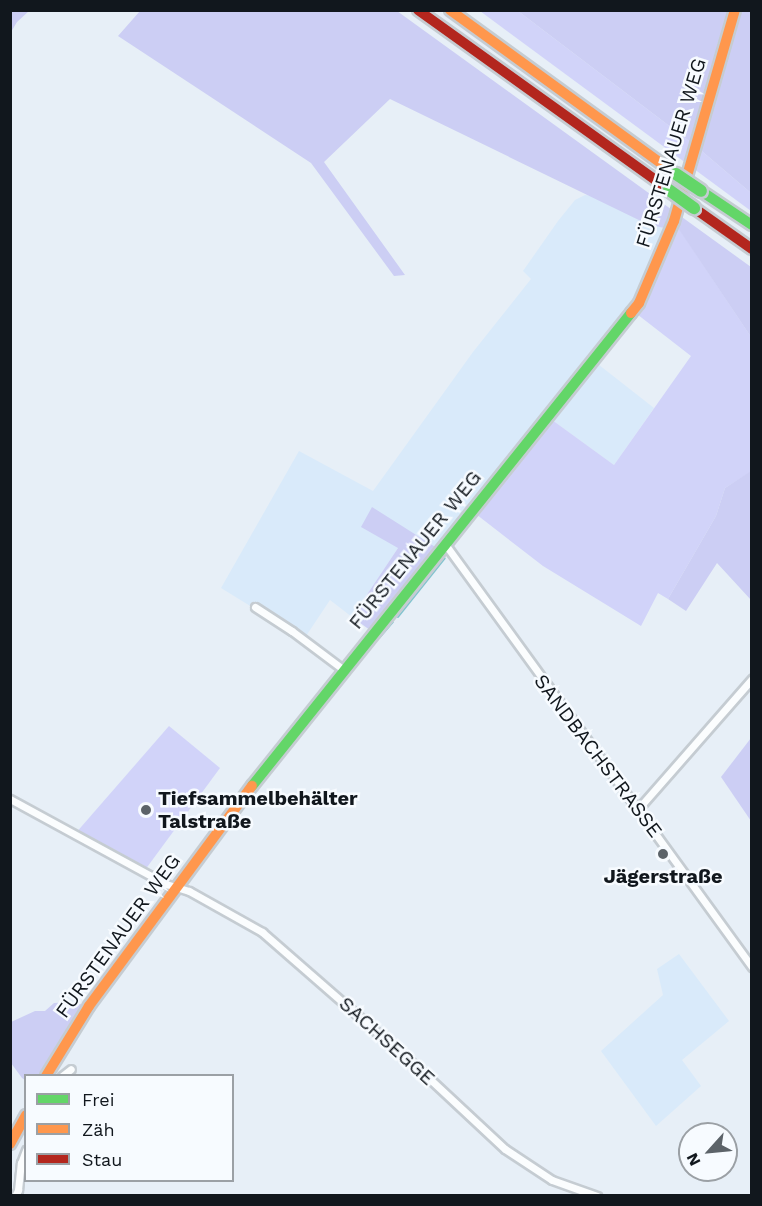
<!DOCTYPE html>
<meta charset="utf-8">
<style>
body{margin:0}
#map{position:relative;width:762px;height:1206px;overflow:hidden;background:#e7eff7;font-family:"Work Sans",sans-serif}
div>[style]{position:absolute}
.built>*{inset:0;background:#d9eafa}
.green>*{inset:0;background:#d1d3f9}
.forest>*{inset:0;background:#cccef4}
.stream>*{height:2px;margin:-1px;padding:0 1px;transform-origin:1px;border-radius:1px;background:#82c4cf}
.roads{filter:drop-shadow(2px 0 #c5ccd2) drop-shadow(-2px 0 #c5ccd2) drop-shadow(0 2px #c5ccd2) drop-shadow(0 -2px #c5ccd2)}
.street>*{height:7px;margin:-3.5px;padding:0 3.5px;transform-origin:3.5px;border-radius:3.5px;background:#fbfdfe}
.fast>*{height:10px;margin:-5px;padding:0 5px;transform-origin:5px;border-radius:5px;background:#63d668}
.slow>*{height:10px;margin:-5px;padding:0 5px;transform-origin:5px;border-radius:5px;background:#ff974d}
.jam>*{height:10px;margin:-5px;padding:0 5px;transform-origin:5px;border-radius:5px;background:#b3261e}
.bridges{filter:drop-shadow(2px 0 #c5ccd2) drop-shadow(-2px 0 #c5ccd2) drop-shadow(0 2px #c5ccd2) drop-shadow(0 -2px #c5ccd2)}
.fast-bridge>*{height:12px;margin:-6px;padding:0 6px;transform-origin:6px;border-radius:6px;background:#63d668}
.dots>*{width:16px;height:16px;translate:-50% -50%;box-sizing:border-box;border:3px solid #f7fbff;border-radius:50%}
span{translate:-50% -50%;white-space:nowrap;text-align:center;line-height:1.15;-webkit-text-stroke:5px #f7fbff;paint-order:stroke}
.street-label{font-size:20px;color:#11171d}
.poi-label{font-size:20px;color:#11171d;font-weight:700}
.left{translate:0 -50%;text-align:left}
.frame{position:absolute;inset:0;border:12px solid #11171d;pointer-events:none}
.legend{position:absolute;left:24px;top:1074px;width:210px;height:108px;box-sizing:border-box;background:#f7fbff;border:2px solid #9ba0a5;margin:0;padding:8px 10px;list-style:none;font-size:18px;color:#11171d}
.legend li{display:flex;align-items:center;gap:12px;height:30px}
.legend b{width:30px;border:2px solid #9ba0a5}
.north{position:absolute;left:678px;top:1122px;width:60px;height:60px;box-sizing:border-box;background:#f7fbff;border:2px solid #9ba0a5;border-radius:50%;rotate:243deg;font-size:16px;font-weight:700;line-height:24px;text-align:center;color:#11171d}
.north::after{content:'';display:block;margin:auto;width:21px;height:27px;background:#5c6369;clip-path:polygon(50% 0,100% 100%,50% 72%,0 100%)}
</style>
<div id="map">
<div class="built">
<div style="clip-path:polygon(585px 195px,593px 196px,647px 224px,674px 221px,639px 303px,594px 361px,654px 408px,614px 465px,548px 417px,440px 550px,398px 548px,352px 617px,330px 600px,304px 639px,221px 588px,299px 451px,373px 491px,473px 352px,531px 279px,523px 271px,558px 221px,575px 200px)"></div>
<div style="clip-path:polygon(679px 954px,729px 1021px,682px 1060px,701px 1086px,656px 1126px,601px 1051px,663px 995px,657px 969px)"></div>
</div>
<div class="green">
<div style="clip-path:polygon(480px 11px,518px 11px,697px 147px,751px 193px,751px 211px)"></div>
<div style="clip-path:polygon(674px 221px,751px 337px,752px 471px,725px 488px,716px 516px,668px 599px,658px 593px,641px 626px,543px 566px,472px 511px,548px 417px,614px 465px,691px 356px,633px 311px)"></div>
<div style="clip-path:polygon(169px 726px,220px 768px,145px 870px,75px 834px)"></div>
</div>
<div class="forest">
<div style="clip-path:polygon(11px 10px,29px 11px,17px 22px,11px 32px)"></div>
<div style="clip-path:polygon(140px 11px,397px 11px,751px 267px,751px 337px,674px 222px,664px 228px,647px 224px,390px 99px,324px 162px,405px 275px,394px 276px,311px 163px,118px 36px)"></div>
<div style="clip-path:polygon(518px 11px,751px 11px,751px 193px,697px 147px)"></div>
<div style="clip-path:polygon(751px 471px,751px 600px,717px 563px,686px 611px,668px 599px,716px 516px,725px 488px)"></div>
<div style="clip-path:polygon(372px 507px,440px 550px,374px 633px,352px 617px,398px 548px,361px 527px)"></div>
<div style="clip-path:polygon(751px 738px,751px 821px,721px 777px)"></div>
<div style="clip-path:polygon(72px 1002px,89px 1006px,46px 1075px,26px 1076px,25px 1080px,22px 1078px,11px 1063px,11px 1022px,35px 1011px,45px 1011px,54px 1003px)"></div>
</div>
<div class="stream">
<div style="left:398px;top:617px;width:75px;rotate:-51.5deg"></div>
<div style="left:379px;top:638px;width:21px;rotate:-49deg"></div>
</div>
<div class="roads">
<div class="street">
<div style="left:445px;top:544px;width:523px;rotate:54.03deg"></div>
<div style="left:255px;top:607px;width:44px;rotate:33deg"></div>
<div style="left:292px;top:631px;width:65px;rotate:36.9deg"></div>
<div style="left:10px;top:799px;width:178px;rotate:28.6deg"></div>
<div style="left:166px;top:884px;width:24px;rotate:17deg"></div>
<div style="left:189px;top:891px;width:84px;rotate:29.3deg"></div>
<div style="left:262px;top:932px;width:206px;rotate:41.1deg"></div>
<div style="left:417px;top:1067px;width:120px;rotate:43deg"></div>
<div style="left:505px;top:1149px;width:56px;rotate:33.4deg"></div>
<div style="left:552px;top:1180px;width:48px;rotate:19.6deg"></div>
<div style="left:638px;top:809px;width:173px;rotate:-48.8deg"></div>
<div style="left:62px;top:1076px;width:11px;rotate:-38deg"></div>
<div style="left:15px;top:1196px;width:7px;rotate:-63deg"></div>
<div style="left:18px;top:1190px;width:27px;rotate:-84deg"></div>
<div style="left:21px;top:1163px;width:14px;rotate:-69deg"></div>
</div>
<div class="fast">
<div style="left:701px;top:191px;width:61px;rotate:33.7deg"></div>
<div style="left:252px;top:786px;width:606px;rotate:-51.3deg"></div>
</div>
<div class="slow">
<div style="left:450px;top:10px;width:279px;rotate:36deg"></div>
<div style="left:631px;top:313px;width:13px;rotate:-51deg"></div>
<div style="left:639px;top:303px;width:89px;rotate:-66.9deg"></div>
<div style="left:674px;top:221px;width:220px;rotate:-73.9deg"></div>
<div style="left:46px;top:1076px;width:82px;rotate:-58.4deg"></div>
<div style="left:89px;top:1006px;width:274px;rotate:-53.5deg"></div>
<div style="left:10px;top:1144px;width:33px;rotate:-61deg"></div>
</div>
<div class="jam">
<div style="left:418px;top:10px;width:309px;rotate:35.6deg"></div>
<div style="left:694px;top:208px;width:71px;rotate:35.3deg"></div>
</div>
</div>
<div class="bridges">
<div class="fast-bridge">
<div style="left:676px;top:174px;width:30px;rotate:34deg"></div>
<div style="left:669px;top:190px;width:31px;rotate:36deg"></div>
</div>
</div>
<div class="dots">
<div style="left:146px;top:810px;background:#5c6369"></div>
<div style="left:663px;top:854px;background:#5c6369"></div>
</div>
<div class="street-label">
<span style="left:671px;top:153px;rotate:-73deg">FÜRSTENAUER WEG</span>
<span style="left:415px;top:550px;rotate:-51deg">FÜRSTENAUER WEG</span>
<span style="left:598px;top:756px;rotate:53deg">SANDBACHSTRASSE</span>
<span style="left:118px;top:936px;rotate:-54deg">FÜRSTENAUER WEG</span>
<span style="left:387px;top:1041px;rotate:42deg">SACHSEGGE</span>
</div>
<div class="poi-label">
<span class="left" style="left:158px;top:810px">Tiefsammelbehälter<br>Talstraße</span>
<span style="left:663px;top:876px">Jägerstraße</span>
</div>
<div class="frame"></div>
<ul class="legend">
<li><b style="height:8px;background:#63d668"></b>Frei</li>
<li><b style="height:8px;background:#ff974d"></b>Zäh</li>
<li><b style="height:8px;background:#b3261e"></b>Stau</li>
</ul>
<div class="north">N</div>
</div>
